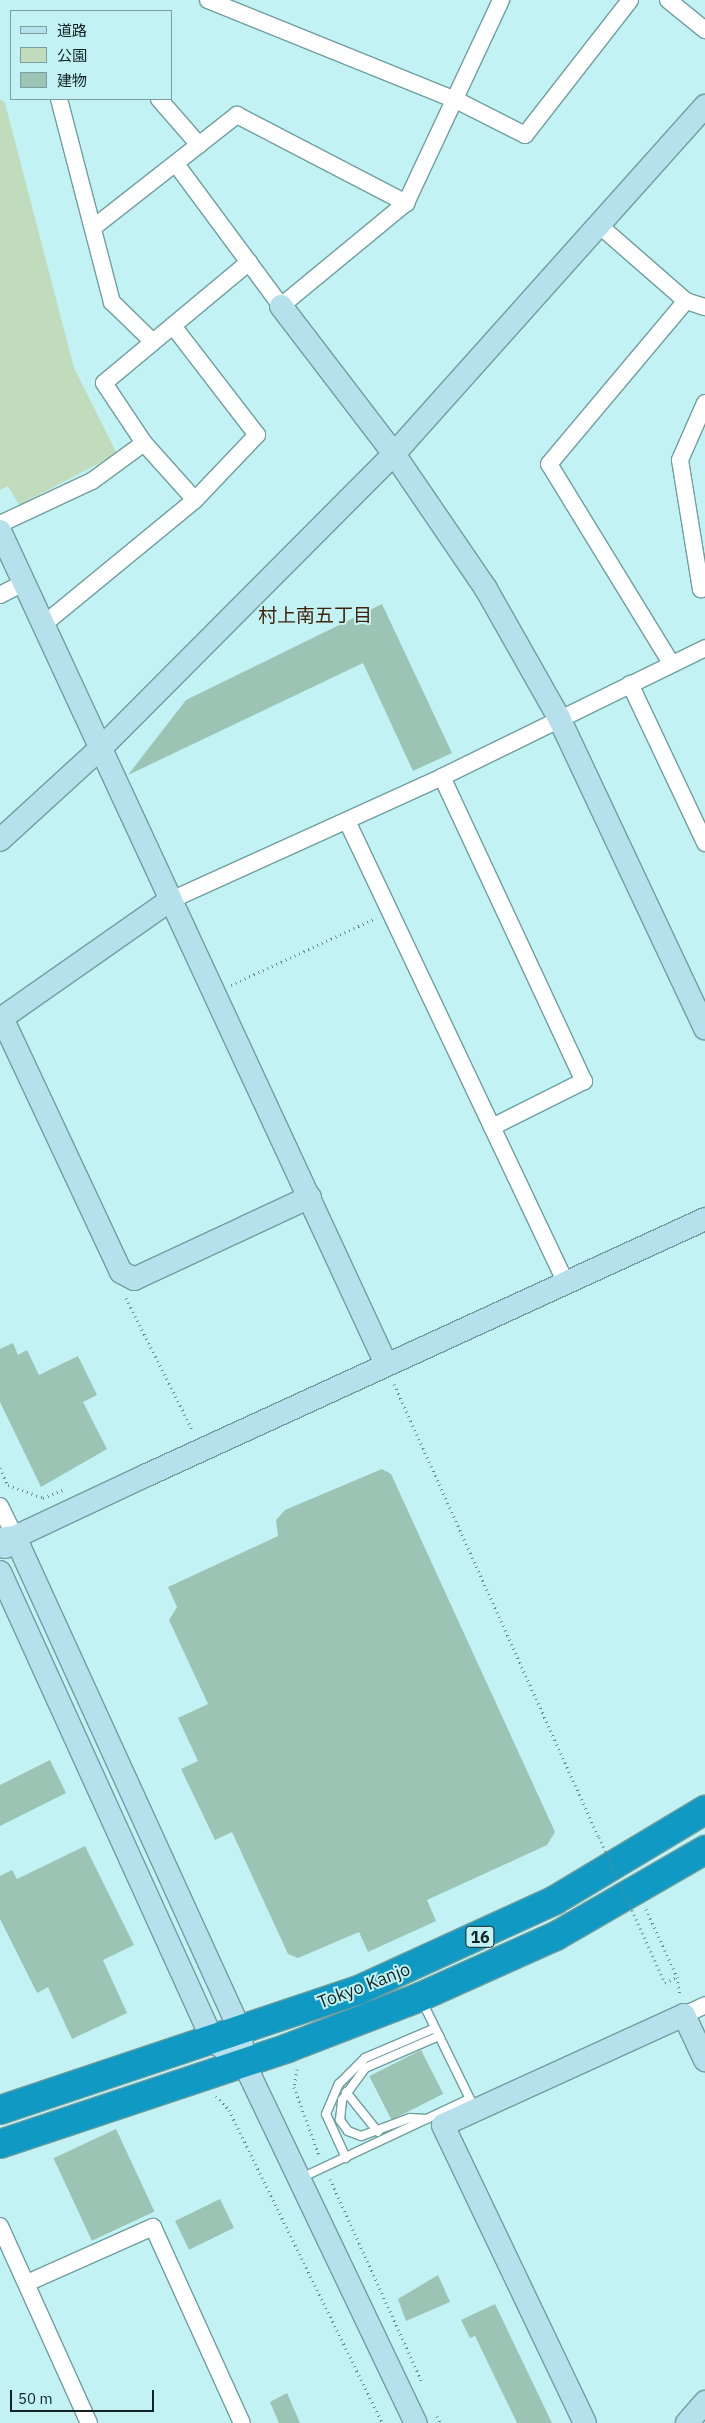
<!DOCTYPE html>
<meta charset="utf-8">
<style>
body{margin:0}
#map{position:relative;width:705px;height:2423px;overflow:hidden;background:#c2f2f3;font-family:"IBM Plex Sans","Noto Sans JP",sans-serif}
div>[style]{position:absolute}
.green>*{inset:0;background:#c1dcbc}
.building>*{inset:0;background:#9cc4b4;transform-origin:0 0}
.path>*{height:3px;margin-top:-1.5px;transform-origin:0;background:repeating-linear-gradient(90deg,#68898a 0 1px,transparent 0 5px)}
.roads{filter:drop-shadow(1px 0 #719e9f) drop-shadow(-1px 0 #719e9f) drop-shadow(0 1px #719e9f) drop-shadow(0 -1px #719e9f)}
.lane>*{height:8px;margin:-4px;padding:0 4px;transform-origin:4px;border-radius:4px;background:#fff}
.street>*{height:16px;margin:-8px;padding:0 8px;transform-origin:8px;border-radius:8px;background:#fff}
.secondary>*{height:22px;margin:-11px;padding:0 11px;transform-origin:11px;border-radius:11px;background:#b7e0ed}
.highway>*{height:28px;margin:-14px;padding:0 14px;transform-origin:14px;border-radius:14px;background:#1099c2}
.path-bridge>*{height:3px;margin-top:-1.5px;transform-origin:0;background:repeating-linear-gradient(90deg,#68898a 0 1px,transparent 0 5px)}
span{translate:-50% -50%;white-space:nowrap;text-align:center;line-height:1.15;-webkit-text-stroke:4px #c2f2f3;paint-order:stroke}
.shield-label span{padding:1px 4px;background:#c2f2f3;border:1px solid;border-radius:4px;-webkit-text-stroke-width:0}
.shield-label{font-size:16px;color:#112324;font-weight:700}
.street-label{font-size:18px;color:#112324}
.neighbourhood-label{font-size:19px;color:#412109}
.legend{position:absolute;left:10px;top:10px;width:162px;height:90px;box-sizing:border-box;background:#c2f2f3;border:1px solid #7b9fa0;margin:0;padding:6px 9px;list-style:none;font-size:15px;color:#112324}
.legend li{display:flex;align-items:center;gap:10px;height:25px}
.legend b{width:25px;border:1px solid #7b9fa0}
.scale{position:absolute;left:10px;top:2390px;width:144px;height:22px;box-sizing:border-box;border:2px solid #112324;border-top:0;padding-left:6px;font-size:15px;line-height:18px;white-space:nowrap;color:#112324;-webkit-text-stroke:4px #c2f2f3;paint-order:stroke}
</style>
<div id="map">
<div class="green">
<div style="clip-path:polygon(0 99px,5px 103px,74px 368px,117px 454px,19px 505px,8px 486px,0 490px)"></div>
</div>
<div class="building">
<div style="clip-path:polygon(382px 604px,452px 753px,413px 771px,363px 663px,128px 775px,186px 700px)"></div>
<div style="clip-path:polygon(13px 1343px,18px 1355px,27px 1350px,39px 1375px,78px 1356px,97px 1395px,83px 1402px,107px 1449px,41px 1487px,0 1402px,0 1349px)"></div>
<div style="clip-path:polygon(382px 1469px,391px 1474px,555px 1832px,547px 1845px,427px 1900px,436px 1921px,368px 1952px,359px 1932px,298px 1958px,288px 1954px,232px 1832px,215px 1840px,181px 1769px,198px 1761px,178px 1718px,208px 1704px,169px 1620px,177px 1607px,168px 1587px,278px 1536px,276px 1520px,285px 1510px)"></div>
<div style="clip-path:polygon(50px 1760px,66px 1793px,0 1826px,0 1785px)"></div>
<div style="clip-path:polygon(85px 1846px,134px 1945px,103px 1960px,127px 2013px,72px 2039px,48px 1987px,37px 1993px,0 1919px,0 1876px,12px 1870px,17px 1879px)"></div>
<div style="left:421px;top:2050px;width:49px;height:58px;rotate:63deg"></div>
<div style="left:116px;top:2129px;width:91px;height:69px;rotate:65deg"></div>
<div style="left:220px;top:2199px;width:32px;height:50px;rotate:64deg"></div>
<div style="clip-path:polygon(438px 2275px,450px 2302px,406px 2321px,398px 2299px)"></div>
<div style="clip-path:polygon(495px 2304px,552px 2423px,517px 2423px,475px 2336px,470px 2338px,461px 2320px)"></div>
<div style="clip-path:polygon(287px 2393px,300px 2423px,279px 2423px,270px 2402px)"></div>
</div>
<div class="path">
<div style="left:231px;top:985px;width:160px;rotate:-24.8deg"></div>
<div style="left:126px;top:1298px;width:149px;rotate:63.3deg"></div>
<div style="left:394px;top:1384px;width:497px;rotate:65.7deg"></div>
<div style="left:0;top:1468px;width:19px;rotate:65deg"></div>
<div style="left:8px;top:1485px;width:37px;rotate:20deg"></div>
<div style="left:43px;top:1498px;width:24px;rotate:-22deg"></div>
<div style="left:646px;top:1909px;width:75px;rotate:65.5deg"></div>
<div style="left:665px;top:1983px;width:13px;rotate:-27deg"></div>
<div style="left:677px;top:1977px;width:18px;rotate:81deg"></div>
<div style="left:297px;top:2069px;width:18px;rotate:99deg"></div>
<div style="left:294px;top:2087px;width:72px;rotate:69.8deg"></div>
<div style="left:216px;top:2096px;width:19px;rotate:47deg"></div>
<div style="left:229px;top:2110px;width:348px;rotate:63.9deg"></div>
<div style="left:330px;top:2179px;width:221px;rotate:65.6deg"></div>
<div style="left:437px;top:2416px;width:8px;rotate:67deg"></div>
</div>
<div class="roads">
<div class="lane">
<div style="left:422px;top:2001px;width:114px;rotate:63.9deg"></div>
<div style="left:346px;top:2092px;width:51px;rotate:51.3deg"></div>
<div style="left:427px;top:2119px;width:17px;rotate:-177deg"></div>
<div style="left:410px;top:2118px;width:52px;rotate:159.8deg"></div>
<div style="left:361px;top:2136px;width:14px;rotate:-159deg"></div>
<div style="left:348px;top:2131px;width:14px;rotate:-126deg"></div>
<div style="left:340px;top:2120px;width:20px;rotate:-84deg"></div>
<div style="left:342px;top:2100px;width:39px;rotate:-54deg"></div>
<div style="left:365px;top:2068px;width:81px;rotate:-23.4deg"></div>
<div style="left:346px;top:2158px;width:48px;rotate:-114.4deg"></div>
<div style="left:326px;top:2114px;width:33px;rotate:-67deg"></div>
<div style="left:339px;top:2084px;width:37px;rotate:-45deg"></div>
<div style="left:365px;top:2058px;width:76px;rotate:-23.2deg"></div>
<div style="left:301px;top:2178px;width:186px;rotate:-25.2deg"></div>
</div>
<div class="street">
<div style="left:208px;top:0;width:270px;rotate:22deg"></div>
<div style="left:458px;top:101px;width:75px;rotate:26.9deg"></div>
<div style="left:525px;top:135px;width:171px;rotate:-52.1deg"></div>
<div style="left:668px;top:0;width:48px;rotate:39deg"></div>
<div style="left:59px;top:99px;width:210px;rotate:75.4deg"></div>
<div style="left:112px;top:302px;width:57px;rotate:44.3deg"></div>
<div style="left:159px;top:99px;width:61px;rotate:49deg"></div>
<div style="left:176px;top:164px;width:177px;rotate:53.5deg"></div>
<div style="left:281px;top:306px;width:162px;rotate:-39.5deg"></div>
<div style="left:406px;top:203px;width:224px;rotate:-64.9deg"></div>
<div style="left:600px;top:226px;width:114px;rotate:41.1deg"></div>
<div style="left:686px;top:301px;width:20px;rotate:18deg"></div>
<div style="left:94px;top:227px;width:182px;rotate:-38.1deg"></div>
<div style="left:237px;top:115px;width:191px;rotate:27.5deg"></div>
<div style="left:705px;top:403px;width:62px;rotate:113.7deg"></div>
<div style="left:680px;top:460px;width:131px;rotate:80.8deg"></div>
<div style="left:701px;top:589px;width:4px;rotate:-27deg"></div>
<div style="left:195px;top:500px;width:76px;rotate:-131.8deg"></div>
<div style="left:144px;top:443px;width:72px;rotate:-123.7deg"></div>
<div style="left:104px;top:383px;width:189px;rotate:-39.8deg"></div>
<div style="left:0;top:524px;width:102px;rotate:-25.1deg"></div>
<div style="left:92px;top:481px;width:64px;rotate:-36.2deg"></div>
<div style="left:0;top:595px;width:27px;rotate:-27deg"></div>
<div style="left:44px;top:624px;width:195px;rotate:-39.4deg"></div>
<div style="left:195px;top:500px;width:90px;rotate:-46.4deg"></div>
<div style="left:257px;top:435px;width:138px;rotate:-127.6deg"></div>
<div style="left:671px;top:663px;width:233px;rotate:-121.5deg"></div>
<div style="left:549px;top:464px;width:213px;rotate:-50deg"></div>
<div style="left:630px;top:684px;width:176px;rotate:64.7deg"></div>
<div style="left:442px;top:777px;width:336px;rotate:65deg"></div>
<div style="left:584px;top:1081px;width:103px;rotate:153.4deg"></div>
<div style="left:347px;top:821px;width:509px;rotate:64.64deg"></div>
<div style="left:169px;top:901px;width:300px;rotate:-24.4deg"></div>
<div style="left:442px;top:777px;width:293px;rotate:-26.1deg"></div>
<div style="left:0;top:1506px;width:34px;rotate:64deg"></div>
<div style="left:684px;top:2015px;width:23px;rotate:-25deg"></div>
<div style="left:0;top:2226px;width:216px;rotate:65.7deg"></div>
<div style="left:27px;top:2283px;width:138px;rotate:-24deg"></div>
<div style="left:153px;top:2227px;width:215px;rotate:65.6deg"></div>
</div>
<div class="secondary">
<div style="left:281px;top:306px;width:186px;rotate:52.6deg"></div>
<div style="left:394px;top:454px;width:163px;rotate:55.7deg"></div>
<div style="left:486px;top:589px;width:148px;rotate:60.5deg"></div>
<div style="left:559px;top:718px;width:343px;rotate:64.8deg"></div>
<div style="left:0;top:531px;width:918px;rotate:65.14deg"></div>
<div style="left:0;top:840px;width:138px;rotate:-42.4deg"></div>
<div style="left:102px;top:747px;width:414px;rotate:-45.1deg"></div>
<div style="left:394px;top:454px;width:467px;rotate:-48.2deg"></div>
<div style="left:169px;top:901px;width:204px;rotate:145deg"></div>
<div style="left:2px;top:1018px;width:280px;rotate:64.9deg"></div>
<div style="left:121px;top:1272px;width:15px;rotate:28deg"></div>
<div style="left:134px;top:1279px;width:194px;rotate:-25deg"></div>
<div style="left:0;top:1539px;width:15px;rotate:-8deg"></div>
<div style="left:15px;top:1537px;width:542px;rotate:65.47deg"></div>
<div style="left:240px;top:2030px;width:33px;rotate:83deg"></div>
<div style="left:244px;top:2063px;width:399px;rotate:64.5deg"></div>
<div style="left:5px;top:1547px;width:14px;rotate:-45deg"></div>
<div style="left:15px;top:1537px;width:146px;rotate:-25.2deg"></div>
<div style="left:147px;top:1475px;width:614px;rotate:-24.64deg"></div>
<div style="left:0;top:1572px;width:515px;rotate:65.57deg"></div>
<div style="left:213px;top:2041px;width:38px;rotate:35deg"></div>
<div style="left:585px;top:2423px;width:330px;rotate:-115.5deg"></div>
<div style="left:443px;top:2125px;width:265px;rotate:-24.5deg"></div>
<div style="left:684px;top:2015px;width:50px;rotate:65deg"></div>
<div style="left:687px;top:2423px;width:28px;rotate:-49deg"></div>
</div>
<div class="highway">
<div style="left:0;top:2110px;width:381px;rotate:-18.5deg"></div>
<div style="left:361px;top:1989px;width:213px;rotate:-24.6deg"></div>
<div style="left:555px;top:1900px;width:175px;rotate:-31deg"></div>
<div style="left:0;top:2144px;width:304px;rotate:-18.4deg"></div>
<div style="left:288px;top:2048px;width:142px;rotate:-21.1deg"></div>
<div style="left:420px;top:1997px;width:149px;rotate:-24.2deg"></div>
<div style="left:556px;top:1936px;width:172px;rotate:-30deg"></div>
</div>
</div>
<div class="path-bridge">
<div style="left:599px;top:1837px;width:160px;rotate:65.7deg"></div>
</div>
<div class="shield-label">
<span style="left:480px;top:1937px">16</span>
</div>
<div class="street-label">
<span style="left:364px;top:1986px;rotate:-21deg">Tokyo Kanjo</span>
</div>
<div class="neighbourhood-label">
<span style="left:315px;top:616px">村上南五丁目</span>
</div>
<ul class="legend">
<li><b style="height:6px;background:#b7e0ed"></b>道路</li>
<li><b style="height:14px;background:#c1dcbc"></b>公園</li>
<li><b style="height:14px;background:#9cc4b4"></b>建物</li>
</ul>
<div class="scale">50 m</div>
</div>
